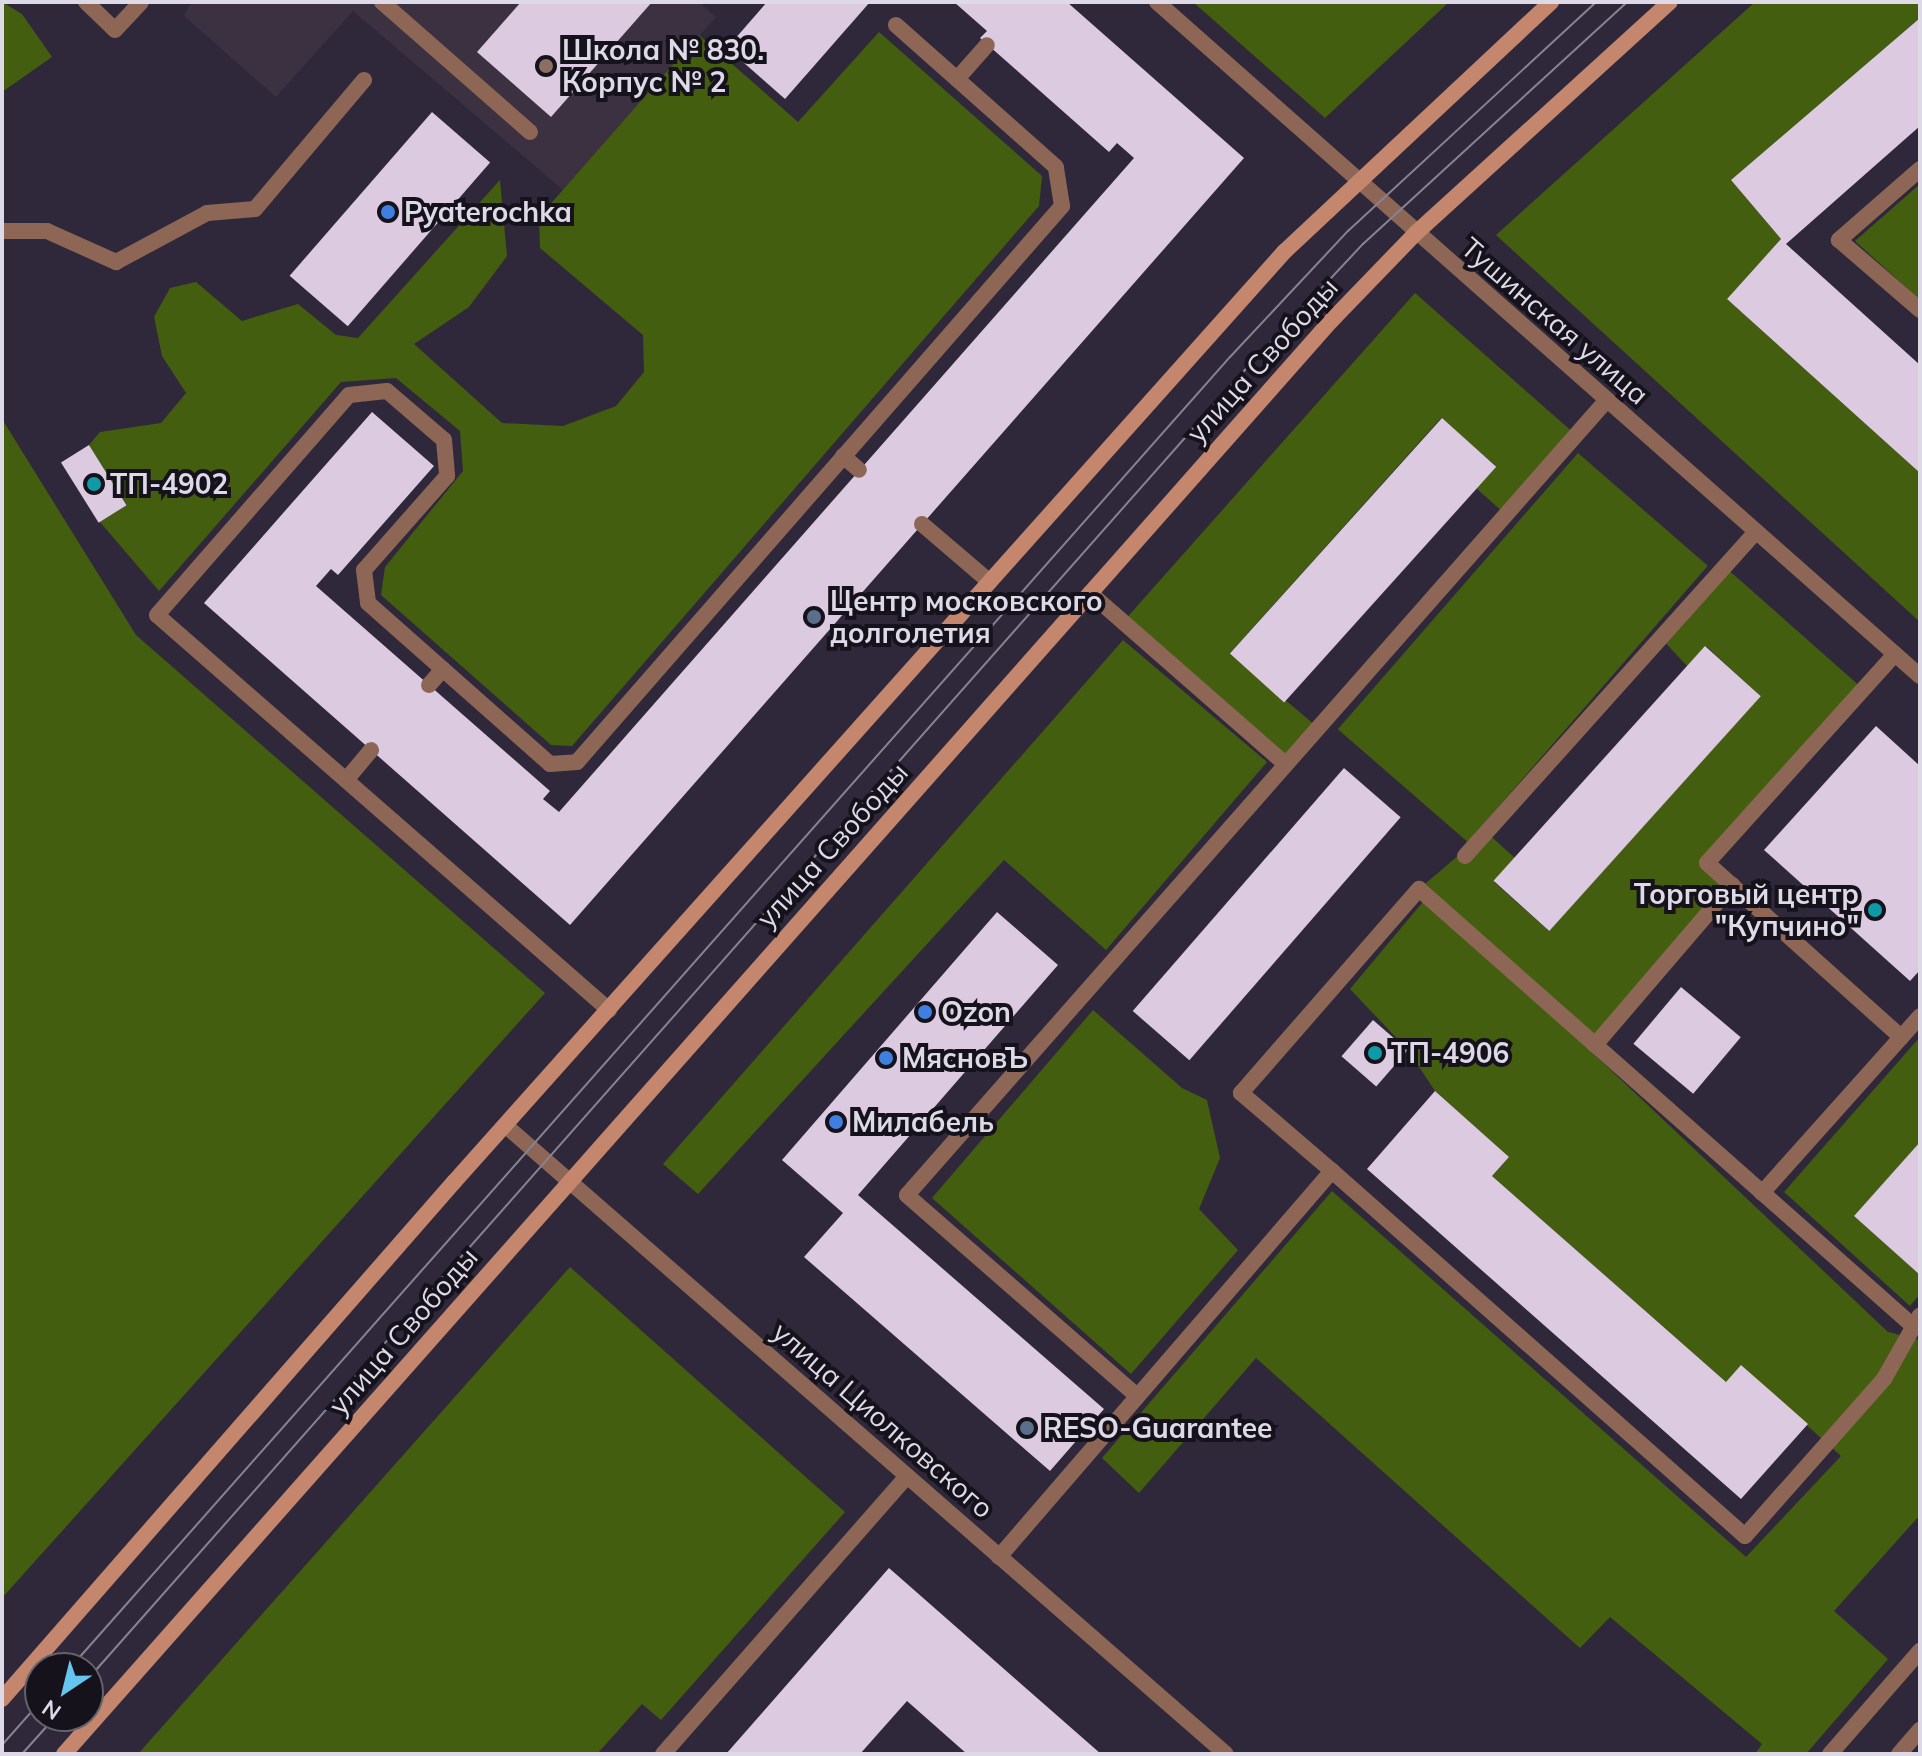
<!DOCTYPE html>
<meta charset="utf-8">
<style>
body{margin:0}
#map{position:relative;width:1922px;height:1756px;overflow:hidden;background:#2e283a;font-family:Mulish,sans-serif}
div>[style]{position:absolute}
.education>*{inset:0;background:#3c3140}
.green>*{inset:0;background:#445e0f;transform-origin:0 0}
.building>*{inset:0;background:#dbcae0;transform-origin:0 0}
.service>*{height:16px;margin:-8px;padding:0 8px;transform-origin:8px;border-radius:8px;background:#8d6656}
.minor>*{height:16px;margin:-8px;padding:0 8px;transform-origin:8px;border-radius:8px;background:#8d6656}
.secondary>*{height:16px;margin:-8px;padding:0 8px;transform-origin:8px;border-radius:8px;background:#c4866d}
.tram>*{height:2px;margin:-1px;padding:0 1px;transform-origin:1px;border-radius:1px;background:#888393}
.dots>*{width:22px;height:22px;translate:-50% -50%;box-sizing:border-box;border:4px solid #15121b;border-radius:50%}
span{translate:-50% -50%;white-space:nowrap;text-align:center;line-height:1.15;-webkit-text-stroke:8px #15121b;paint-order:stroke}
.poi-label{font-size:28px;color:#ddd9e6;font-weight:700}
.left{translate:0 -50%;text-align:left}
.right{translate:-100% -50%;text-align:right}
.street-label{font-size:28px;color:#ddd9e6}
.frame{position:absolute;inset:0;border:4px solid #ddd9e6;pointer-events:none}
.north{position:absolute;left:24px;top:1652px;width:80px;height:80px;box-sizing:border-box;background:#15121b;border:2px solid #65626c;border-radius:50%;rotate:215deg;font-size:22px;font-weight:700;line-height:32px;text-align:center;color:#ddd9e6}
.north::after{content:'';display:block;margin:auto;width:28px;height:36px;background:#65c5ee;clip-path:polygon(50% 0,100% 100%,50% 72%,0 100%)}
</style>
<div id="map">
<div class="education">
<div style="clip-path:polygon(191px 2px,699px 2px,716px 17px,563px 190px,353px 11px,276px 97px,184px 16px)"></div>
</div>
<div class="green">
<div style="clip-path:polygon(2px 2px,22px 14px,52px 57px,2px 92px)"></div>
<div style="clip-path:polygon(1193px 2px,1449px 2px,1325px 118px)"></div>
<div style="clip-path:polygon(1755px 2px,1920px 2px,1920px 18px,1731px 180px,1781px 239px,1727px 299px,1920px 473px,1920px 622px,1496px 235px)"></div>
<div style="clip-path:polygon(879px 32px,1042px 176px,1039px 206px,572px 746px,551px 745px,381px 595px,385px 567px,463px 471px,460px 431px,396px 378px,341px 382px,159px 591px,100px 522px,127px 505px,89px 445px,100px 432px,161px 423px,186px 393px,162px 356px,154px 317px,170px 288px,196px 282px,242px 321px,298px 304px,336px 335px,358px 338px,500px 180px,507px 256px,469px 307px,414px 344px,502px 423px,563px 426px,616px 406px,644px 372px,643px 335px,540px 248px,539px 217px,699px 35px,798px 122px)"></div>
<div style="clip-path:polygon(1920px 184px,1920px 300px,1855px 241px)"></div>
<div style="clip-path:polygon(1415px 293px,1576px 435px,1505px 514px,1476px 488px,1496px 466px,1441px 418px,1230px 653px,1316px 726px,1283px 762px,1123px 622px)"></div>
<div style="clip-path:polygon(2px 419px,136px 635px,545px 993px,2px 1598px)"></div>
<div style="left:1578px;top:453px;width:172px;height:366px;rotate:41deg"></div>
<div style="clip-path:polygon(1725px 567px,1863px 689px,1708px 863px,1732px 885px,1595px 1045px,1453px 921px,1888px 1332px,1920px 1340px,1920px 1515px,1834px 1611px,1888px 1659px,1806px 1754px,1755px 1754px,1762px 1744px,1610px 1617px,1580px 1648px,1256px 1358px,1139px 1493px,1102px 1458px,1332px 1191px,1746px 1557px,1841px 1456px,1741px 1366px,1726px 1382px,1492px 1176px,1509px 1157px,1435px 1091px,1408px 1050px,1350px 989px,1427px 897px,1419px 889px,1486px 832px,1515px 858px,1494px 882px,1549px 931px,1760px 696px,1706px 646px,1687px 666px,1661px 638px)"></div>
<div style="clip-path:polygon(1123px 640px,1267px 762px,1106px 950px,1004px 860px,698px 1194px,663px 1164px)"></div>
<div style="clip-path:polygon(1093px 1010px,1182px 1088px,1207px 1100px,1220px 1158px,1199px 1209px,1238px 1250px,1131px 1374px,932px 1198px)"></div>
<div style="clip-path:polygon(1920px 1037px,1920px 1142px,1854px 1216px,1920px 1275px,1920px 1294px,1910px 1306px,1784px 1192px)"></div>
<div style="clip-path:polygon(570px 1267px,845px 1512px,661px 1720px,642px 1704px,597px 1754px,138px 1754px)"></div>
</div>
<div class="building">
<div style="clip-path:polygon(521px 2px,652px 2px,551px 117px,477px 52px)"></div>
<div style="clip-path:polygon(767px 2px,870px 2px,785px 99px,727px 48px)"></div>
<div style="clip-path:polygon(954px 2px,1067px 2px,1244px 158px,570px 925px,204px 603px,372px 412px,434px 466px,338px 575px,331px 569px,316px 586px,550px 791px,543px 799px,559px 812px,1134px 158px,1117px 143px,1109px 152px,980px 38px,987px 31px)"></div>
<div style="clip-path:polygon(1920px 18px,1920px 126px,1786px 244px,1920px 365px,1920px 473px,1727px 299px,1781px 239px,1731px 180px)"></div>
<div style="left:432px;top:112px;width:77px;height:217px;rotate:41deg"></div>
<div style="left:1442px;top:418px;width:73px;height:317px;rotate:42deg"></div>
<div style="left:89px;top:445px;width:71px;height:33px;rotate:58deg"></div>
<div style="left:1705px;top:646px;width:75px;height:316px;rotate:42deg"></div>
<div style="clip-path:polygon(1876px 726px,1920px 766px,1920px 970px,1910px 981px,1764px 850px)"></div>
<div style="left:1344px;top:768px;width:75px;height:322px;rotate:41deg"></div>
<div style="clip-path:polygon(997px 912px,1058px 965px,858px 1195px,1104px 1409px,1050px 1471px,804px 1257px,843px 1213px,782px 1160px)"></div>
<div style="left:1681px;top:987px;width:78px;height:74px;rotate:40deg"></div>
<div style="left:1373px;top:1020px;width:46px;height:48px;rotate:41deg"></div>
<div style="clip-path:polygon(1435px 1091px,1509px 1157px,1492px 1176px,1726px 1382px,1741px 1365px,1808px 1424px,1741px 1499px,1367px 1169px)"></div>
<div style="clip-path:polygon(1920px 1142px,1920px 1275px,1854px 1216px)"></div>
<div style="clip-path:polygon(889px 1568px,1101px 1754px,967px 1754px,907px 1701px,860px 1754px,726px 1754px)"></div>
</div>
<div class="service">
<div style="left:86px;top:2px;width:40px;rotate:44deg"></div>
<div style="left:115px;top:30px;width:38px;rotate:-47deg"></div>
<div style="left:382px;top:2px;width:197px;rotate:41.3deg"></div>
<div style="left:957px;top:79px;width:45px;rotate:-48.6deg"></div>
<div style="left:1920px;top:169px;width:108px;rotate:138.8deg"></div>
<div style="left:1839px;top:240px;width:107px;rotate:40.8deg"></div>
<div style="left:2px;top:231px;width:45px"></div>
<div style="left:47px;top:231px;width:76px;rotate:24.2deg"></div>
<div style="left:116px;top:262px;width:103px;rotate:-28.3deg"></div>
<div style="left:207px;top:213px;width:48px;rotate:-4.8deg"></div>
<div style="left:255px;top:209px;width:169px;rotate:-49.8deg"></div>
<div style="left:843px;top:456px;width:21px;rotate:41deg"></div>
<div style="left:922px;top:524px;width:89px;rotate:40.5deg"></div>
<div style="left:1090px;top:593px;width:257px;rotate:41.2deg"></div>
<div style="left:1895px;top:654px;width:281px;rotate:132deg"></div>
<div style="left:1707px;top:863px;width:261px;rotate:41.9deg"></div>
<div style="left:429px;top:685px;width:21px;rotate:-49deg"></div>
<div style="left:346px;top:780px;width:39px;rotate:-50deg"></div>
<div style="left:1465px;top:856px;width:435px;rotate:-48.1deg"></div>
<div style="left:609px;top:1010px;width:600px;rotate:-138.85deg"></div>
<div style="left:157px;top:615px;width:292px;rotate:-48.9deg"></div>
<div style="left:349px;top:395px;width:38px;rotate:-6deg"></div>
<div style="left:387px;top:391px;width:75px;rotate:40.7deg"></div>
<div style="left:444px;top:440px;width:36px;rotate:85deg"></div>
<div style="left:447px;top:476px;width:125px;rotate:131.4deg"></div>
<div style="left:364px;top:570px;width:33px;rotate:83deg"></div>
<div style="left:368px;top:603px;width:243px;rotate:41.5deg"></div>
<div style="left:550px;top:764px;width:27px;rotate:-4deg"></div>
<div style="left:577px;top:762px;width:738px;rotate:-48.9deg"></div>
<div style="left:1062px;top:206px;width:39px;rotate:-99deg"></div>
<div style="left:1056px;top:167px;width:214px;rotate:-138.4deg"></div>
<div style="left:1595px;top:1045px;width:211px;rotate:-49.4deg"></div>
<div style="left:1332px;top:1171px;width:551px;rotate:41.47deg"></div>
<div style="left:1745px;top:1536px;width:210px;rotate:-48.5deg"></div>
<div style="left:1884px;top:1379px;width:73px;rotate:-60.6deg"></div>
<div style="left:1762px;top:1193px;width:237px;rotate:-48.2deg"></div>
<div style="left:1136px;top:1395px;width:304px;rotate:-138.9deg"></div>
<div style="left:907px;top:1195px;width:1058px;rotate:-48.64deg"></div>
<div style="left:999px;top:1557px;width:510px;rotate:-49.22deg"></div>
<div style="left:1332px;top:1171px;width:120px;rotate:-139.4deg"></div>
<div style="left:1241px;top:1093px;width:271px;rotate:-48.9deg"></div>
<div style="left:1419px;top:889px;width:658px;rotate:41.49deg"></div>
<div style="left:663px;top:1754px;width:370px;rotate:-48.7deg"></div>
<div style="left:1830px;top:1754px;width:137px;rotate:-48.9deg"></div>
<div style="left:1899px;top:1754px;width:32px;rotate:-49deg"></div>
</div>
<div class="minor">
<div style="left:1157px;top:2px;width:1018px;rotate:41.46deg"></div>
<div style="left:506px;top:1126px;width:955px;rotate:41.1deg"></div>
</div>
<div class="secondary">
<div style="left:2px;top:1699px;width:687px;rotate:-48.84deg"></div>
<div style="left:454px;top:1182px;width:1247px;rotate:-48.25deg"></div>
<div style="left:1284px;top:252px;width:366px;rotate:-43.1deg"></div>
<div style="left:64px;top:1754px;width:1913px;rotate:-48.52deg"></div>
<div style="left:1331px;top:321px;width:122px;rotate:-46deg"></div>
<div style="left:1416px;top:233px;width:343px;rotate:-42.3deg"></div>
</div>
<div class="tram">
<div style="left:70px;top:1668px;width:1751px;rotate:-48.5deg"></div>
<div style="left:1230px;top:357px;width:173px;rotate:-46.9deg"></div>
<div style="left:1348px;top:231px;width:338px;rotate:-42.7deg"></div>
<div style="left:88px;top:1679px;width:1747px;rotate:-48.53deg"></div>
<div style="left:1245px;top:370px;width:173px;rotate:-46.9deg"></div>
<div style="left:1363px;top:244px;width:358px;rotate:-42.5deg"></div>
<div style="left:2px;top:1745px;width:57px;rotate:-48.5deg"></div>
<div style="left:22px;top:1754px;width:51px;rotate:-48.2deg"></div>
</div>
<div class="dots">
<div style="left:546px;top:66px;background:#8d6e63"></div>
<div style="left:388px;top:212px;background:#3f7fe0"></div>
<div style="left:94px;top:484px;background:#0f9aa8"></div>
<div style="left:814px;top:617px;background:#5c6f8a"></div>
<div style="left:1875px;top:910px;background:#0f9aa8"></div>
<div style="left:925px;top:1012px;background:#3f7fe0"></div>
<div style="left:1375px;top:1053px;background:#0f9aa8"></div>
<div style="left:886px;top:1058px;background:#3f7fe0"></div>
<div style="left:836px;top:1122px;background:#3f7fe0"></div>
<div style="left:1027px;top:1428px;background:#5c6f8a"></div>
</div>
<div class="poi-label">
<span class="left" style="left:562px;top:66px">Школа № 830.<br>Корпус № 2</span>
<span class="left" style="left:404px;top:212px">Pyaterochka</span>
<span class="left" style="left:110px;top:484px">ТП-4902</span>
<span class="left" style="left:830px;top:617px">Центр московского<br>долголетия</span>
<span class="right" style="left:1859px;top:910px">Торговый центр<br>"Купчино"</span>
<span class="left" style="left:941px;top:1012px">Ozon</span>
<span class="left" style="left:1391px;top:1053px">ТП-4906</span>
<span class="left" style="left:902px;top:1058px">МясновЪ</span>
<span class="left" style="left:852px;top:1122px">Милабель</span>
<span class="left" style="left:1043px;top:1428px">RESO-Guarantee</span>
</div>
<div class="street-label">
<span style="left:1555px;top:321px;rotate:41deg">Тушинская улица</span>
<span style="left:1262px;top:360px;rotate:-48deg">улица Свободы</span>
<span style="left:832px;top:845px;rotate:-48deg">улица Свободы</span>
<span style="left:403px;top:1331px;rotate:-49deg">улица Свободы</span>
<span style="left:883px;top:1420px;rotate:41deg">улица Циолковского</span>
</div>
<div class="frame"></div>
<div class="north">N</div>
</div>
